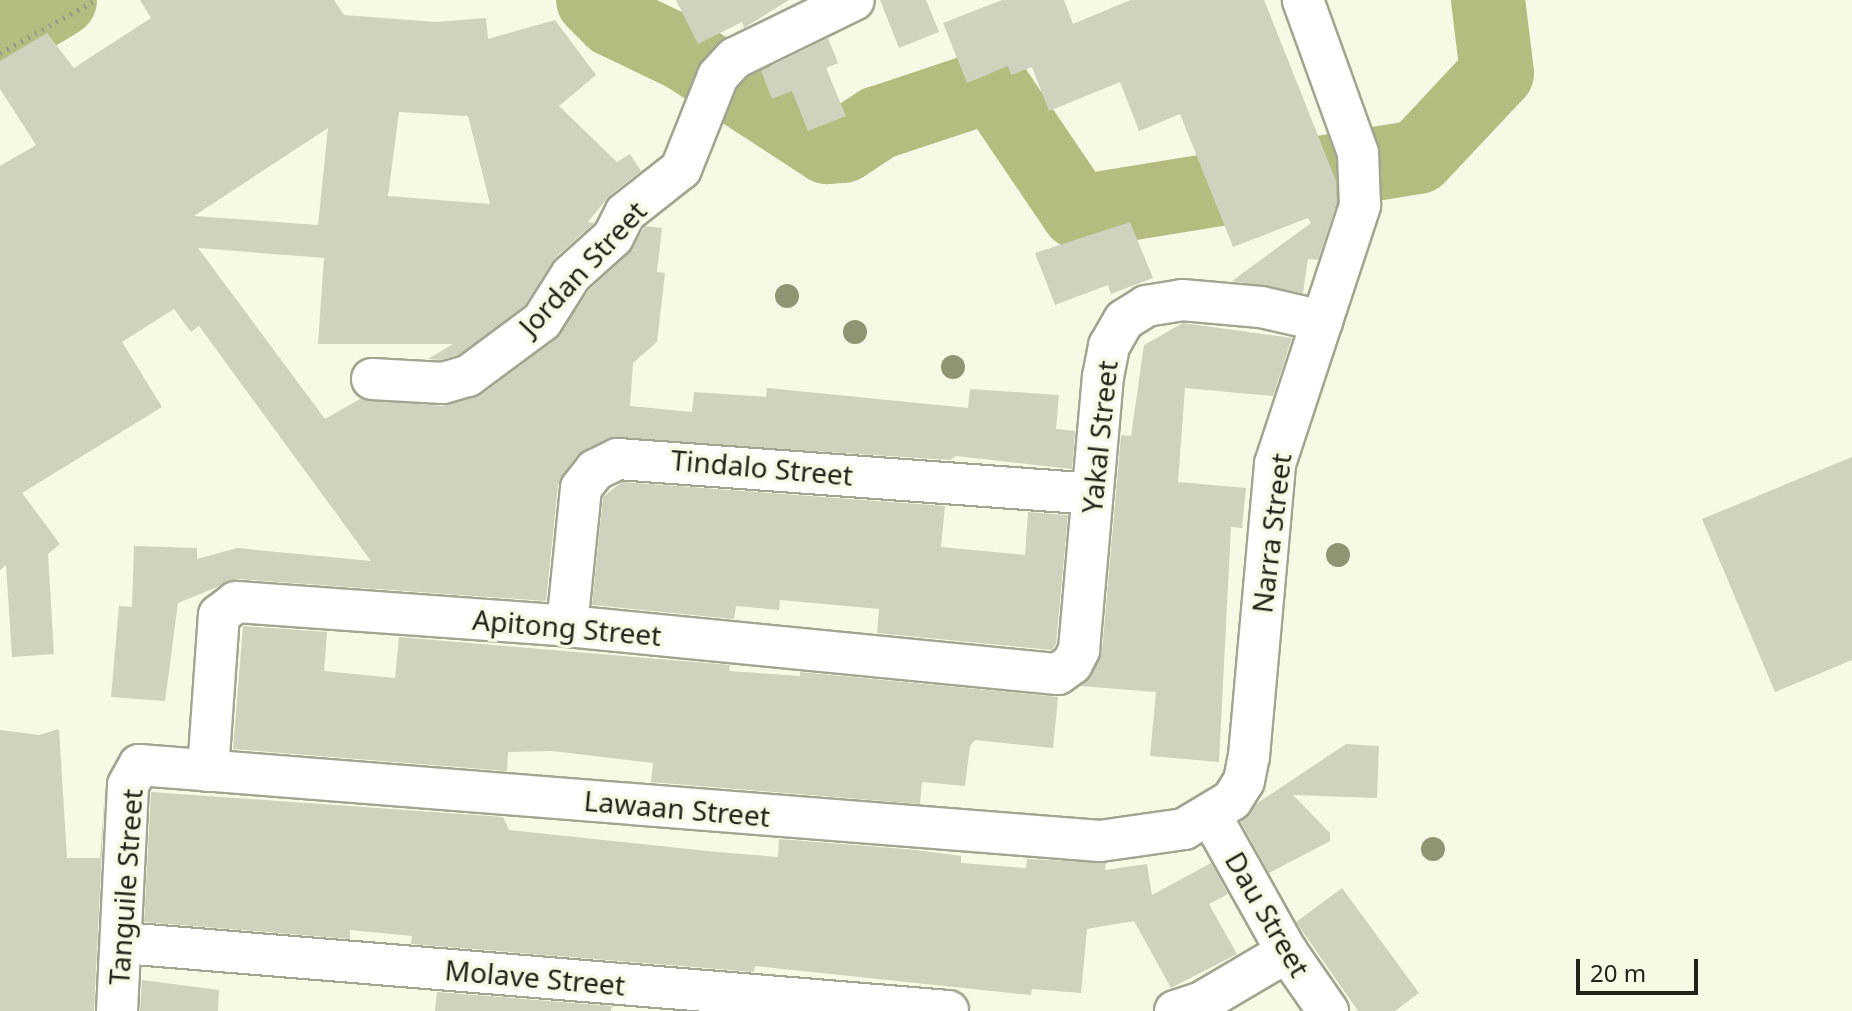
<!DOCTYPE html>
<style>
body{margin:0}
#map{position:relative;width:1852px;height:1011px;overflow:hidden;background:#f6fae4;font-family:"Noto Sans",sans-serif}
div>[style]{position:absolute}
.river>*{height:74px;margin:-37px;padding:0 37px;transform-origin:37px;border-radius:37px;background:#b4bc80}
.building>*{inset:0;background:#cfd2bd}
.path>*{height:5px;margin-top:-2.5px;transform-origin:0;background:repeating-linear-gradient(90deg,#97998a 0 2px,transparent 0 8px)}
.roads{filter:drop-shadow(2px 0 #a2a590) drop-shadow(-2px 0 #a2a590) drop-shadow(0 2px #a2a590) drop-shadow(0 -2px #a2a590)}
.minor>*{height:40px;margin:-20px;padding:0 20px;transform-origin:20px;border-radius:20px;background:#fff}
.trees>*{width:24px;height:24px;margin:-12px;border-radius:50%;background:#909472}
span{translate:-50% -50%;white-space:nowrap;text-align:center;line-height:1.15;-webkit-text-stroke:7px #f6fae4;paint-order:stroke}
.street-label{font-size:28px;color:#22231b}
.scale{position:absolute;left:1576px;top:959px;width:122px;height:36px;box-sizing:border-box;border:4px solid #22231b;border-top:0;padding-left:10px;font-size:24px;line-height:28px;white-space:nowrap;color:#22231b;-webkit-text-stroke:6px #f6fae4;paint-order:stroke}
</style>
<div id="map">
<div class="river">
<div style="left:593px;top:0;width:28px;rotate:45deg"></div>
<div style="left:613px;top:20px;width:79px;rotate:25.6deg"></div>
<div style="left:684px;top:54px;width:171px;rotate:33deg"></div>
<div style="left:827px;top:147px;width:16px;rotate:-4deg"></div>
<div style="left:843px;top:146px;width:42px;rotate:-33.3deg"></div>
<div style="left:878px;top:123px;width:120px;rotate:-18.4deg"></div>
<div style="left:992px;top:85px;width:153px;rotate:55.9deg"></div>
<div style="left:1078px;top:212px;width:344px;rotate:-9.2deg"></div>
<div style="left:1418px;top:157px;width:115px;rotate:-46.8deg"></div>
<div style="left:1497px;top:73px;width:74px;rotate:-97deg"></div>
<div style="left:0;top:36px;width:70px;rotate:-31deg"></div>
</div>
<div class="building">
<div style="clip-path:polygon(evenodd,140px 0,334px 0,344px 15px,436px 22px,486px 18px,488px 39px,555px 20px,596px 75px,559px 106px,617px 162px,630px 154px,641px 171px,610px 195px,588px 222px,594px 223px,555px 258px,525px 305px,458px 355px,440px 360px,428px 359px,453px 344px,318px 344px,324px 258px,198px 248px,325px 419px,360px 399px,442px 406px,481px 395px,556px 339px,589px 290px,628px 254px,645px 226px,662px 228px,657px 272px,665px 273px,657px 342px,633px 363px,630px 406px,692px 412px,694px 392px,766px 397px,767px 388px,968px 408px,970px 389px,1059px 395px,1056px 429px,1075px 431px,1072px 469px,956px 456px,950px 460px,609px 438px,577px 455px,558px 485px,546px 601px,237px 579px,178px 603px,165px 701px,111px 697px,119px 606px,132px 607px,134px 546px,197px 548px,197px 559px,237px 548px,371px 561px,199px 326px,191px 332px,174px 309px,122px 342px,162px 407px,22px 493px,60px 544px,48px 554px,54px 654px,12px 657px,6px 565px,0 570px,0 166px,36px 145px,0 89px,0 61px,47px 33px,74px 68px,151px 18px,140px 0,399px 112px,468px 116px,490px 204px,388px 196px,399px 112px,140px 0,328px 128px,318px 225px,194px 216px,328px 128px)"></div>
<div style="clip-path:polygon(676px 0,789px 0,744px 28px,742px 22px,698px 44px)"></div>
<div style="clip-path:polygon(880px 0,926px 0,939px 32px,899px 48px)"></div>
<div style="clip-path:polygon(1002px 0,1064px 0,1073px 24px,1130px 0,1264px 0,1336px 181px,1337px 203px,1318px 260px,1308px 259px,1303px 293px,1232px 281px,1311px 223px,1308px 218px,1233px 247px,1180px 114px,1139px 131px,1120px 82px,1049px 111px,1032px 67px,1011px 75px,1008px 66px,967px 83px,943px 23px)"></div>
<div style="clip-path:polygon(828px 38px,838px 63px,826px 68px,846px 116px,808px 131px,792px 91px,772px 99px,761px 71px)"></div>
<div style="clip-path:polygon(1130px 222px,1153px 278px,1111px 294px,1108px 285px,1055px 305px,1035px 253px)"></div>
<div style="clip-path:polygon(1183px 323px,1292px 338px,1273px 396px,1185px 388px,1178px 482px,1246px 488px,1242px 528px,1231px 527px,1219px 762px,1150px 756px,1156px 692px,1081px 686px,1102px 652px,1121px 435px,1131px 436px,1144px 345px)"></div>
<div style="clip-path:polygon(1852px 457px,1852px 660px,1775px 692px,1702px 519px)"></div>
<div style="clip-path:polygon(622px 482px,945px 506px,941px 547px,1025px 555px,1028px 512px,1068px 515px,1056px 644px,1052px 650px,877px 633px,879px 609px,780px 600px,779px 610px,736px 606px,734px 619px,592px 605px,603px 497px)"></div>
<div style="clip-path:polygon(243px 626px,327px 632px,324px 671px,395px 678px,399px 637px,730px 665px,729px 671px,800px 676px,800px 672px,1058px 697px,1053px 748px,975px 740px,970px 746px,965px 786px,922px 782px,920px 804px,651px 782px,653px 763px,552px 751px,508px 752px,507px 771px,233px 749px)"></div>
<div style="clip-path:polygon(59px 729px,67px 858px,100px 858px,105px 788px,94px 1011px,0 1011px,0 730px,39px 735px)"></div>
<div style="clip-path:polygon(1346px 744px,1379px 746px,1377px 798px,1293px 795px,1330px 833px,1330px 841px,1269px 873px,1241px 822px,1256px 804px)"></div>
<div style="clip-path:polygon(151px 792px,503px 817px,509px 830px,717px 852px,778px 857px,779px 839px,916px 850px,961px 856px,961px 863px,1026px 868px,1027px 859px,1106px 863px,1105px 870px,1147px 864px,1152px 895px,1211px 863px,1228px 894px,1209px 904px,1237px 954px,1171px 988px,1134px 921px,1087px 929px,1081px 993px,1032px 989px,1031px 995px,755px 966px,754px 972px,411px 944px,412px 936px,350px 930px,350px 939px,144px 922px)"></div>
<div style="clip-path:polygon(1342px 888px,1419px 993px,1395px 1011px,1358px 1011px,1296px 922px)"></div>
<div style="clip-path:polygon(142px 980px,219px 990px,218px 1011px,140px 1011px)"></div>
<div style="clip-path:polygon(437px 992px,612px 1006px,611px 1011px,435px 1011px)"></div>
</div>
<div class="path">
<div style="left:0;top:53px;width:110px;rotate:-28.9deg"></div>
</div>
<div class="roads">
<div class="minor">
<div style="left:372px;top:379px;width:71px;rotate:3.2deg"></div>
<div style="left:443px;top:383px;width:26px;rotate:-16deg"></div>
<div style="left:468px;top:376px;width:92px;rotate:-36.6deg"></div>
<div style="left:542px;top:321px;width:54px;rotate:-57.8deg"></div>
<div style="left:571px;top:275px;width:57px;rotate:-42.1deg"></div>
<div style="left:613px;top:237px;width:27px;rotate:-63deg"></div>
<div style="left:625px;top:213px;width:71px;rotate:-38.2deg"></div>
<div style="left:681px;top:169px;width:100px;rotate:-68.3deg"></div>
<div style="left:718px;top:76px;width:25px;rotate:-47deg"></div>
<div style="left:735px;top:58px;width:132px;rotate:-26deg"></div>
<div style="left:567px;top:626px;width:139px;rotate:-84.2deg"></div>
<div style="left:581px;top:488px;width:23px;rotate:-52deg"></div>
<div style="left:595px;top:470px;width:25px;rotate:-26deg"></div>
<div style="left:618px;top:459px;width:475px;rotate:4.2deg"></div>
<div style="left:208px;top:771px;width:156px;rotate:-86deg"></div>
<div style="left:219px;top:615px;width:21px;rotate:-37deg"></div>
<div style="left:236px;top:602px;width:332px;rotate:4.1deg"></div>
<div style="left:567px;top:626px;width:493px;rotate:5.6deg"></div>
<div style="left:1058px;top:674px;width:17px;rotate:-36deg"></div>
<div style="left:1072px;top:664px;width:16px;rotate:-63deg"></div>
<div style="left:1079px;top:650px;width:274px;rotate:-85deg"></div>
<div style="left:1103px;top:377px;width:32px;rotate:-79deg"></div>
<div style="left:1109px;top:346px;width:30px;rotate:-60deg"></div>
<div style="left:1124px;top:320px;width:26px;rotate:-32deg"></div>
<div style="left:1146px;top:306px;width:36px;rotate:-9deg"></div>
<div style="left:1182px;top:300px;width:79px;rotate:5.1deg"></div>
<div style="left:1261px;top:307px;width:63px;rotate:12.9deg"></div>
<div style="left:1211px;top:816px;width:156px;rotate:60.8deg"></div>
<div style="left:1287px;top:952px;width:72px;rotate:55.2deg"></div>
<div style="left:123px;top:943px;width:828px;rotate:4.71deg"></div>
<div style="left:117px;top:1011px;width:226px;rotate:-87.2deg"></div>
<div style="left:128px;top:785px;width:23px;rotate:-61deg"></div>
<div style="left:139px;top:765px;width:964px;rotate:4.52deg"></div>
<div style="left:1100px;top:841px;width:85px;rotate:-8.1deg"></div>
<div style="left:1184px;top:829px;width:56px;rotate:-31.1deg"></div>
<div style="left:1232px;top:800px;width:22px;rotate:-58deg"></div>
<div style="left:1244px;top:781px;width:25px;rotate:-79deg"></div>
<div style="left:1249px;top:756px;width:293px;rotate:-84.9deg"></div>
<div style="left:1275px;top:464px;width:273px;rotate:-71.8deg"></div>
<div style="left:1360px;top:205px;width:52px;rotate:-92.2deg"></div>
<div style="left:1358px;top:153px;width:163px;rotate:-109.8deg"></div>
<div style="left:1175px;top:1011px;width:28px;rotate:-18deg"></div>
<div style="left:1202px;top:1002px;width:99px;rotate:-30.5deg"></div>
</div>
</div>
<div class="trees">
<div style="left:787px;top:296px"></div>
<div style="left:855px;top:332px"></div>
<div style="left:953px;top:367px"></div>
<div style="left:1338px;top:555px"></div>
<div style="left:1433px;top:849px"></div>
</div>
<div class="street-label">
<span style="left:582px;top:268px;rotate:-47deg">Jordan Street</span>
<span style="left:1099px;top:437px;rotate:-84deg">Yakal Street</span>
<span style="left:762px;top:467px;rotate:5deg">Tindalo Street</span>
<span style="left:1271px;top:533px;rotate:-83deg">Narra Street</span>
<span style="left:567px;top:627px;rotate:5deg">Apitong Street</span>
<span style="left:677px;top:808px;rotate:5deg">Lawaan Street</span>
<span style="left:125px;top:887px;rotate:-86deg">Tanguile Street</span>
<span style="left:1268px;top:914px;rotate:60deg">Dau Street</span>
<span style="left:535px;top:977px;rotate:5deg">Molave Street</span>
</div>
<div class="scale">20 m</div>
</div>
